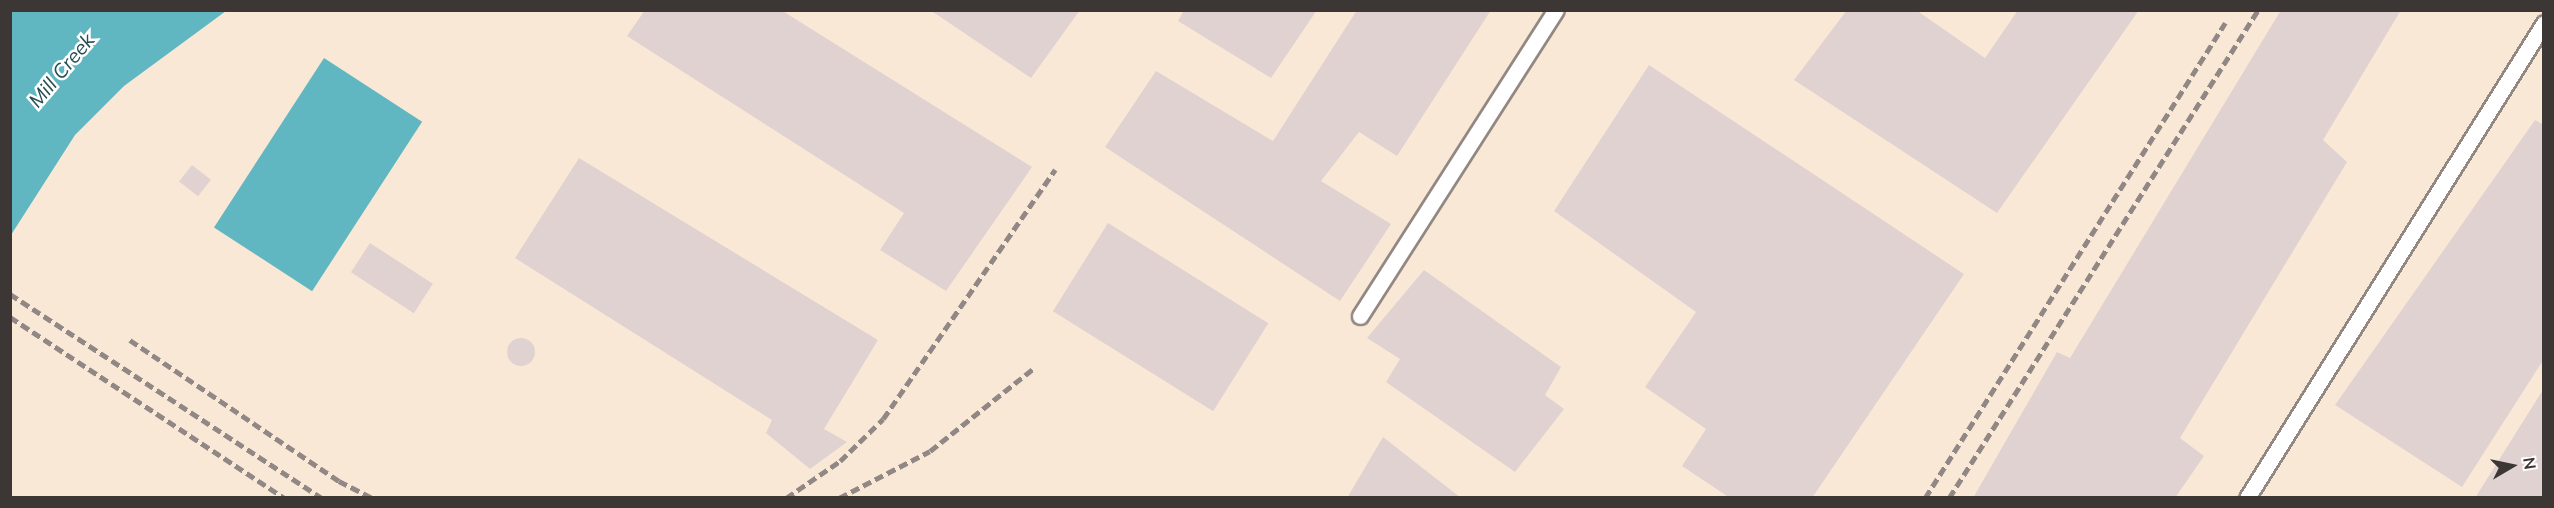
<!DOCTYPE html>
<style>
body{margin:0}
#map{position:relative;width:2554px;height:508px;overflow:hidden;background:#fff2ed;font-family:Mulish,sans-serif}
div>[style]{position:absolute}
.industrial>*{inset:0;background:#fae8d7;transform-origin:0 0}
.water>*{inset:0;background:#60b7c2;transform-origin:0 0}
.building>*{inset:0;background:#e0d2d0;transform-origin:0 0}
.round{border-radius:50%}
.roads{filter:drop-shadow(2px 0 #928882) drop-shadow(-2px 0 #928882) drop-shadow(0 2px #928882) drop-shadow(0 -2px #928882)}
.lane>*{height:15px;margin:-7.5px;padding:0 7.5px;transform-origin:7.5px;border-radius:7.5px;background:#fff}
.rail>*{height:4.5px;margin-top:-2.25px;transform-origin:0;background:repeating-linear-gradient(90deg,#918885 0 9px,transparent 0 13.5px)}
span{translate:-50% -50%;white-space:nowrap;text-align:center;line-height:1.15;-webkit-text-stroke:5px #fff;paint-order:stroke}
.water-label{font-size:20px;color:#254e53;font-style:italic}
.frame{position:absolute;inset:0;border:12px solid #3c3735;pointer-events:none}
.north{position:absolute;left:2482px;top:436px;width:60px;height:60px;-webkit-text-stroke:4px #fff;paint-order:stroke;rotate:81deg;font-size:16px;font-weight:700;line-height:24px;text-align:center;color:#3c3735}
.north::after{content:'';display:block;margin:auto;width:21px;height:27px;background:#3c3735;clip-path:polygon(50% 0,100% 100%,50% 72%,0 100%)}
</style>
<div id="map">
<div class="industrial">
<div style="left:11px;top:11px;width:2532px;height:486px"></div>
</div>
<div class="water">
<div style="clip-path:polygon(11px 10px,226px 11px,124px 86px,75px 135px,11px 235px)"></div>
<div style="left:324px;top:58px;width:117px;height:202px;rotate:33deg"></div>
</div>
<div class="building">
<div style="clip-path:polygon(645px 10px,781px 10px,1032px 167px,946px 291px,880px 250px,904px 213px,627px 36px)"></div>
<div style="clip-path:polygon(930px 10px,1080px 10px,1031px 78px)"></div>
<div style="clip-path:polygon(1184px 10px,1317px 10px,1271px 78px,1178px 21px)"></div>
<div style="clip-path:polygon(1357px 10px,1491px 10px,1397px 156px,1359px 132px,1321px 181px,1391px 224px,1340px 301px,1105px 147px,1156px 71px,1273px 141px)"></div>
<div style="clip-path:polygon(1847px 10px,1916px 10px,1985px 58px,2018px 10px,2139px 10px,1997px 213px,1794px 80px)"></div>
<div style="clip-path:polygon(2281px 10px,2401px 10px,2323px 140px,2347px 162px,2180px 438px,2204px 456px,2175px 498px,1973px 498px,2057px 352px,2070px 358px)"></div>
<div style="clip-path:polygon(1649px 65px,1964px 274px,1812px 498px,1730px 498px,1682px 466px,1706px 429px,1645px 387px,1696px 312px,1554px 211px)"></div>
<div style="clip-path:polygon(2535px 120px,2544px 125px,2544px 359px,2462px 487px,2335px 405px)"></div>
<div style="clip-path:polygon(579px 158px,878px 340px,824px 429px,847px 442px,810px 469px,766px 433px,772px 420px,515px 258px)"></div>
<div style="left:192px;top:165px;width:24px;height:21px;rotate:38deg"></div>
<div style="left:1108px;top:223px;width:189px;height:104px;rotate:32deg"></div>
<div style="left:370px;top:243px;width:75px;height:35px;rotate:33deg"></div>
<div style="clip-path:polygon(1424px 270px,1561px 367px,1545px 395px,1564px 409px,1515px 472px,1386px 382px,1400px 359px,1367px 338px)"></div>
<div class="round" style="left:507px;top:338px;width:28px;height:28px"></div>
<div style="clip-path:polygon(2544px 388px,2544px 498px,2475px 498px)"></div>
<div style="clip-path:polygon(1383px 437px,1461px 498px,1347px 498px)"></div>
</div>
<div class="roads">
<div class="lane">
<div style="left:1360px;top:316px;width:363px;rotate:-57.4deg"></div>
<div style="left:2247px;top:498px;width:560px;rotate:-57.98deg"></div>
</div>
</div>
<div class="rail">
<div style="left:10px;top:294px;width:373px;rotate:33.2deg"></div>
<div style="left:10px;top:317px;width:328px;rotate:33.4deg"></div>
<div style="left:130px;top:340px;width:252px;rotate:34deg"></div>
<div style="left:339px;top:481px;width:38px;rotate:27deg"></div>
<div style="left:786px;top:498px;width:65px;rotate:-34.4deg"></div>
<div style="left:840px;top:461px;width:60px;rotate:-44.3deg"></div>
<div style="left:883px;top:419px;width:303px;rotate:-55.4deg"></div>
<div style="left:839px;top:498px;width:102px;rotate:-27.3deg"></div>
<div style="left:930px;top:451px;width:133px;rotate:-38.6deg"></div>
<div style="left:1925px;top:498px;width:562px;rotate:-57.72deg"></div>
<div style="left:1949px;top:498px;width:578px;rotate:-57.66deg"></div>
</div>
<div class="water-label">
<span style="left:61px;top:70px;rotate:-50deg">Mill Creek</span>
</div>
<div class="frame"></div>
<div class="north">N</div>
</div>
